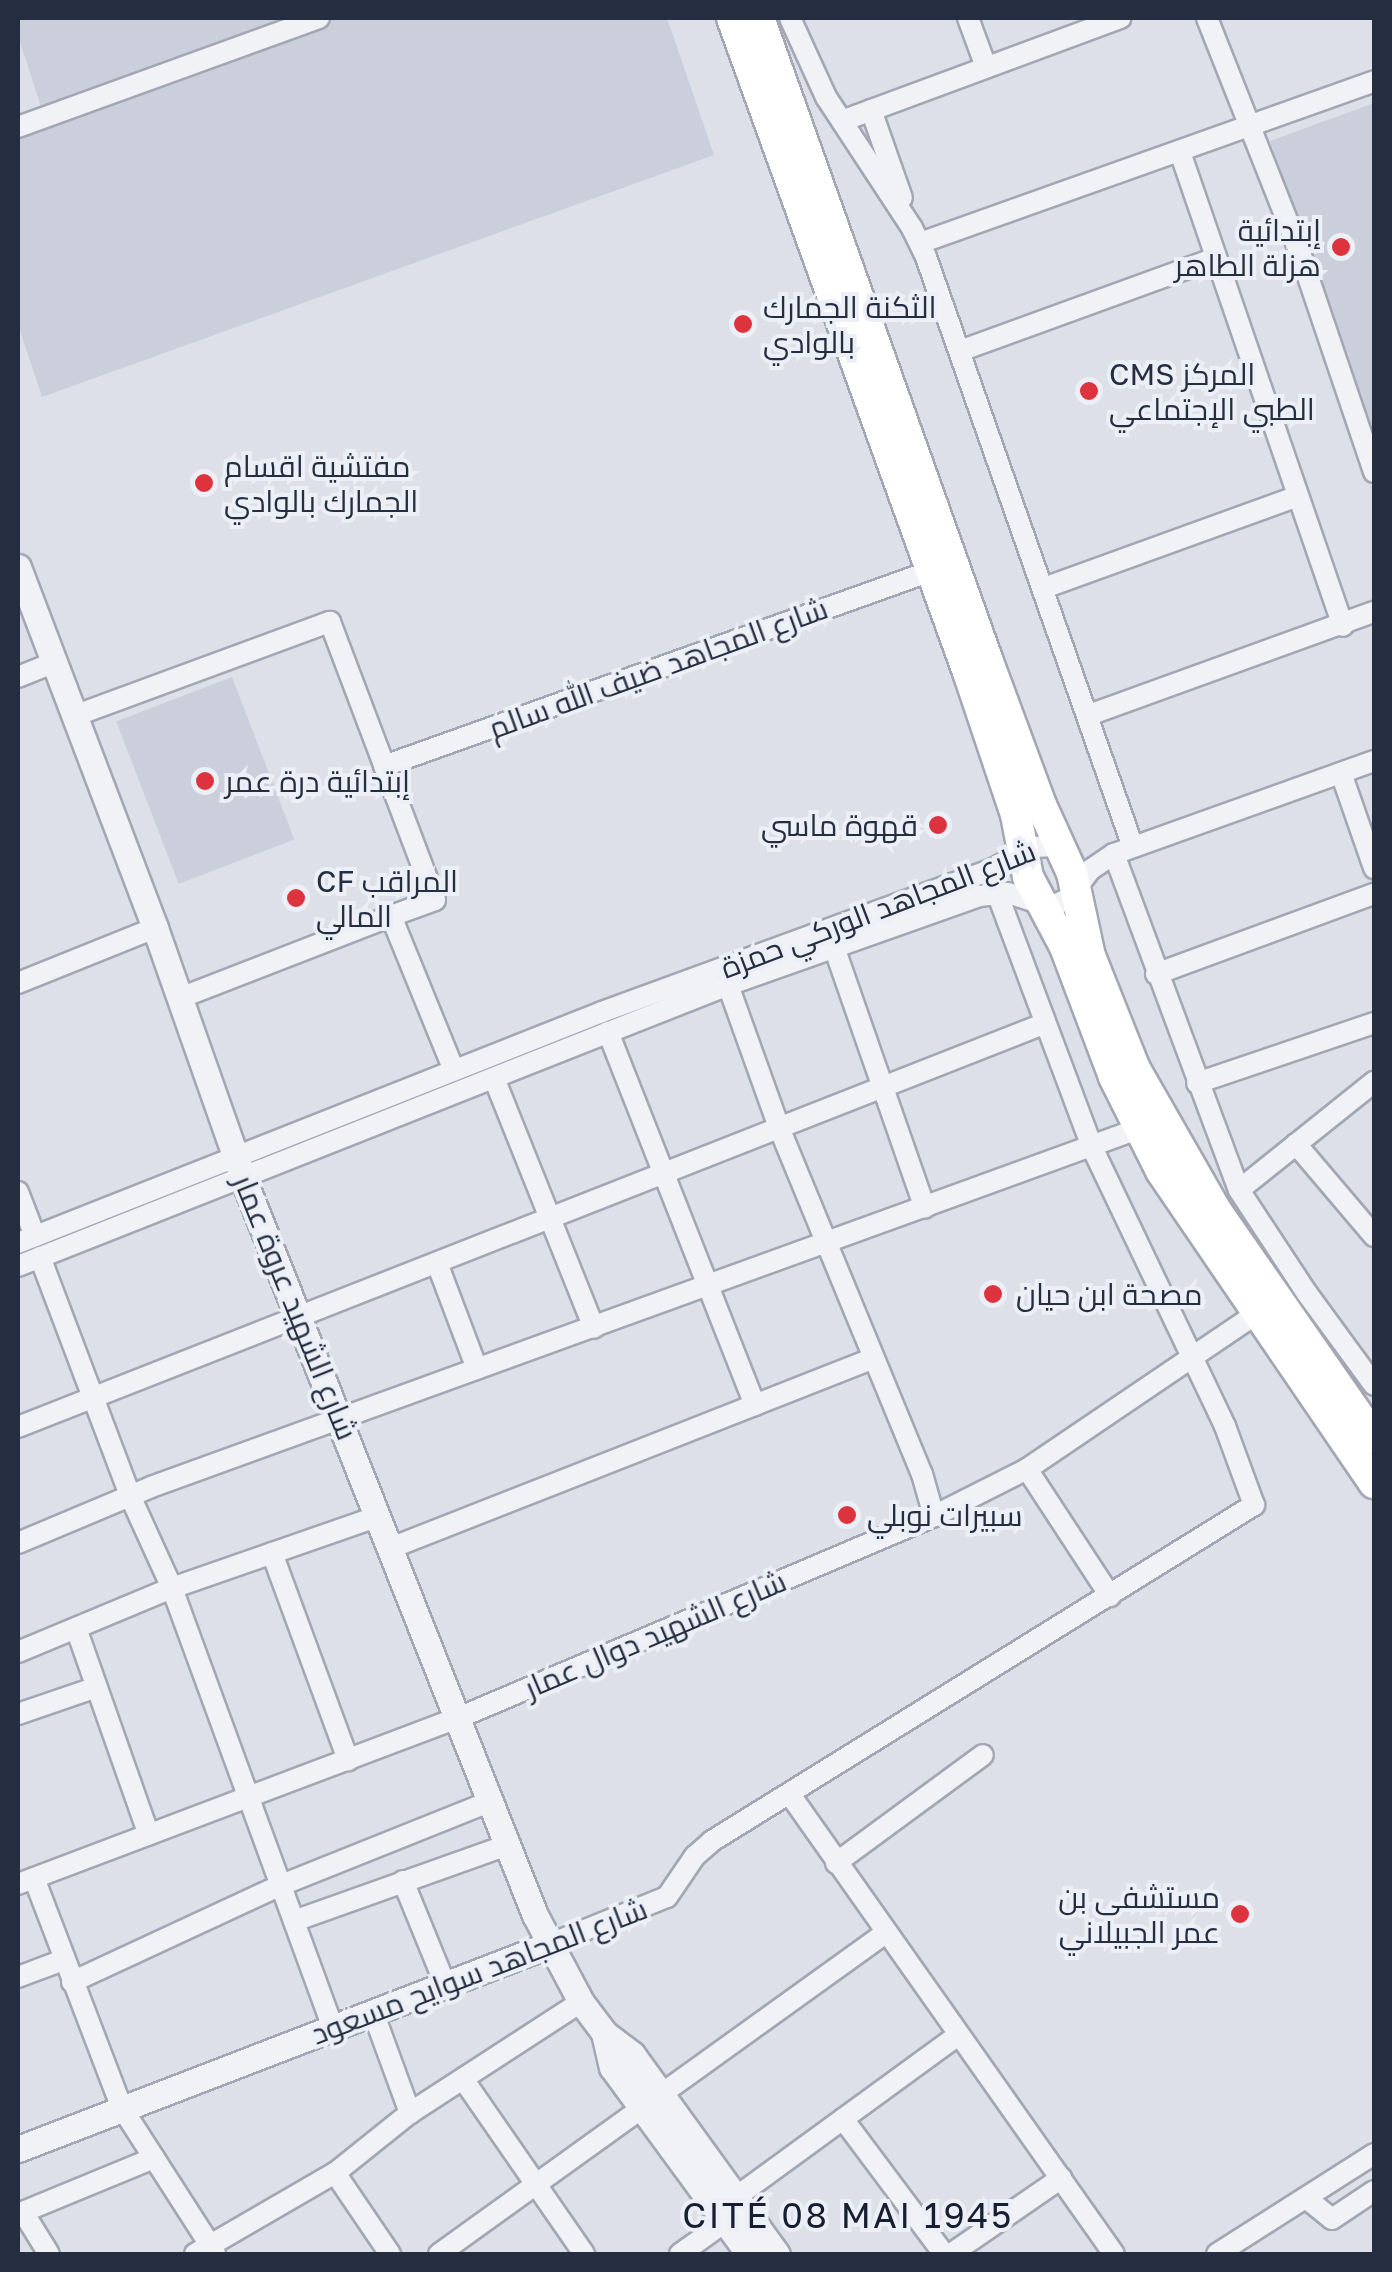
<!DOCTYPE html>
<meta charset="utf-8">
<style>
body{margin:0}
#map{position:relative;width:1392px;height:2272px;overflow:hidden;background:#dde0e8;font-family:"Golos Text",Cairo,sans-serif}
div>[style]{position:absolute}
.built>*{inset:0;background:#cbcfdb;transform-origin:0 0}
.roads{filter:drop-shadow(2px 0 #a2a7b3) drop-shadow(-2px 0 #a2a7b3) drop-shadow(0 2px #a2a7b3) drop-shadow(0 -2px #a2a7b3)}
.minor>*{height:20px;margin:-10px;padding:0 10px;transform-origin:10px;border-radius:10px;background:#f0f2f6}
.tertiary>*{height:25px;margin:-12.5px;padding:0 12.5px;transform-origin:12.5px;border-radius:12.5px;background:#f0f2f6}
.primary>*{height:30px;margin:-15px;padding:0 15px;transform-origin:15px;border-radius:15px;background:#fff}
.dots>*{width:28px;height:28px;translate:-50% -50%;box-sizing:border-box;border:5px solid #ecf0f6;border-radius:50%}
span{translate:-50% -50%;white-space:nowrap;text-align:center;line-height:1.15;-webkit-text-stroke:8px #ecf0f6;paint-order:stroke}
.poi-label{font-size:30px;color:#252d41}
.right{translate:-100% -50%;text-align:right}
.left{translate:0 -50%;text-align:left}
.street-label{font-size:30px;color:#252d41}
.quarter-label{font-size:35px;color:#171e31;letter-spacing:2.5px}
.frame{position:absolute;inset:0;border:20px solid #252d41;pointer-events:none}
</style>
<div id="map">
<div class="built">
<div style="clip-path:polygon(18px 18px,667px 18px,714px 155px,42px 397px,18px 325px,18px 119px,42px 110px,18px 36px)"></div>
<div style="clip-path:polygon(1374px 103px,1374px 439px,1270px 141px)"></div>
<div style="left:232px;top:677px;width:174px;height:124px;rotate:69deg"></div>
</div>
<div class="roads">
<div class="minor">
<div style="left:790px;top:18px;width:87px;rotate:65.5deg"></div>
<div style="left:826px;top:97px;width:157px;rotate:56.7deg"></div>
<div style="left:912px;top:228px;width:32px;rotate:64deg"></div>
<div style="left:926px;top:257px;width:625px;rotate:70.67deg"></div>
<div style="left:968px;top:18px;width:52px;rotate:69.8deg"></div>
<div style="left:1207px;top:18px;width:256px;rotate:68.4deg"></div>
<div style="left:1301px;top:256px;width:228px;rotate:71.3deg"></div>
<div style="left:871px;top:110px;width:93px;rotate:70.6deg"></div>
<div style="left:842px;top:121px;width:297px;rotate:-20.3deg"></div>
<div style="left:18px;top:127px;width:320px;rotate:-19.9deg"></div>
<div style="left:1180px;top:152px;width:501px;rotate:71.02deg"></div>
<div style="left:920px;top:243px;width:482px;rotate:-19.6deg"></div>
<div style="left:960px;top:351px;width:272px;rotate:-20deg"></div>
<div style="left:1044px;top:588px;width:268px;rotate:-19.9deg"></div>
<div style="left:18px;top:677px;width:38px;rotate:-22deg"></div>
<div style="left:1089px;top:715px;width:303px;rotate:-19.9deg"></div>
<div style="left:74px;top:716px;width:273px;rotate:-20.2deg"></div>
<div style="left:330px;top:622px;width:297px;rotate:69.3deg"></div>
<div style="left:435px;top:900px;width:47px;rotate:160deg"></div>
<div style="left:384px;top:766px;width:581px;rotate:-19.62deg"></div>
<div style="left:1341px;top:773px;width:101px;rotate:70.8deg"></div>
<div style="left:1114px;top:854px;width:358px;rotate:69.6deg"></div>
<div style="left:1239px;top:1190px;width:122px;rotate:56.7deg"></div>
<div style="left:1306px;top:1292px;width:115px;rotate:53.8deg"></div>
<div style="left:834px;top:947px;width:276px;rotate:70.8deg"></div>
<div style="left:1156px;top:974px;width:232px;rotate:-20.2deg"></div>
<div style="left:18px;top:983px;width:148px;rotate:-21.9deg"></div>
<div style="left:728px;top:985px;width:149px;rotate:70.3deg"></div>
<div style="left:778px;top:1125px;width:378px;rotate:67.6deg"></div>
<div style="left:922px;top:1474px;width:44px;rotate:74.1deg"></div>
<div style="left:180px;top:998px;width:226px;rotate:-21.2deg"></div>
<div style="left:391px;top:916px;width:166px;rotate:67.8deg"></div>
<div style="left:608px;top:1032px;width:401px;rotate:68.5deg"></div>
<div style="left:494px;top:1078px;width:269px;rotate:68.2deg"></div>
<div style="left:1197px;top:1083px;width:187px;rotate:-18.7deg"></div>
<div style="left:1296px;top:1144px;width:121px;rotate:49.7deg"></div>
<div style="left:1239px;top:1190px;width:173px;rotate:-38.7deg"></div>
<div style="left:18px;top:1192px;width:47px;rotate:68.9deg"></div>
<div style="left:18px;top:1243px;width:628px;rotate:-21.58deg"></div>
<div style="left:602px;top:1012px;width:414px;rotate:-20.1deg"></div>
<div style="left:991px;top:870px;width:49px;rotate:-28.1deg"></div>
<div style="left:1034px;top:847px;width:20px;rotate:-3deg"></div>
<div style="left:1054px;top:846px;width:15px;rotate:28deg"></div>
<div style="left:40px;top:1257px;width:258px;rotate:69.3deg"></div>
<div style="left:131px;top:1498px;width:99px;rotate:65.5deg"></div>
<div style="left:172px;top:1588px;width:469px;rotate:69.9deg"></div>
<div style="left:437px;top:1263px;width:113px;rotate:69.3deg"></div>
<div style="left:18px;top:1266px;width:764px;rotate:-21.59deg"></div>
<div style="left:728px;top:985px;width:266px;rotate:-19.5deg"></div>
<div style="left:979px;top:896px;width:29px;rotate:-6deg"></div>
<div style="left:1008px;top:893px;width:38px;rotate:18deg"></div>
<div style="left:1044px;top:905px;width:13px;rotate:-4deg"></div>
<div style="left:1057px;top:904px;width:13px;rotate:-27deg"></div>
<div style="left:1069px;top:898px;width:35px;rotate:-53deg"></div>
<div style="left:1090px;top:870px;width:29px;rotate:-34deg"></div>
<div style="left:1114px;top:854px;width:276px;rotate:-19.7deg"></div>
<div style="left:18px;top:1427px;width:1101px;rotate:-21.46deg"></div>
<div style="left:1027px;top:1469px;width:152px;rotate:56.8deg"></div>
<div style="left:18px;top:1543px;width:144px;rotate:-22.8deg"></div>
<div style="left:151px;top:1487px;width:1050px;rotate:-19.94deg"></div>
<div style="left:391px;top:1548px;width:519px;rotate:-21.47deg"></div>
<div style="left:272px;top:1553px;width:221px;rotate:69.8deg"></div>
<div style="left:76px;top:1628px;width:219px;rotate:70.6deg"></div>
<div style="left:18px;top:1652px;width:167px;rotate:-22.6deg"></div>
<div style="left:172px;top:1588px;width:219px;rotate:-19.2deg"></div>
<div style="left:18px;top:1714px;width:83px;rotate:-18.9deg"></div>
<div style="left:791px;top:1796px;width:560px;rotate:54.81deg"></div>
<div style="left:836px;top:1863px;width:182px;rotate:-36.3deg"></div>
<div style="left:34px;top:1878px;width:246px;rotate:69.1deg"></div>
<div style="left:122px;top:2108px;width:172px;rotate:57.3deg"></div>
<div style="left:403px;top:1881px;width:111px;rotate:67.8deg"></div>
<div style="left:18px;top:1884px;width:470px;rotate:-20.7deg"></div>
<div style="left:458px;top:1718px;width:517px;rotate:-22.99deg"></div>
<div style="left:934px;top:1516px;width:104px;rotate:-26.8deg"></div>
<div style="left:1027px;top:1469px;width:278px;rotate:-34.1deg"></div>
<div style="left:294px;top:1921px;width:227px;rotate:-19.6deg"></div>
<div style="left:548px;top:1945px;width:128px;rotate:-22deg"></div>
<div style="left:667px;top:1897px;width:50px;rotate:-55.7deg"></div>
<div style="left:695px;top:1856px;width:23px;rotate:-41deg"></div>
<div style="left:712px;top:1841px;width:638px;rotate:-31.8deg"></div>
<div style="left:1254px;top:1505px;width:84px;rotate:-110.2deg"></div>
<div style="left:1225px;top:1426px;width:309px;rotate:-115.5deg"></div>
<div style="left:1092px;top:1147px;width:271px;rotate:-110.5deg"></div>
<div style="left:18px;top:1977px;width:48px;rotate:-20.7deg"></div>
<div style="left:72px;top:1982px;width:228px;rotate:-24.9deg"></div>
<div style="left:279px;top:1886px;width:228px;rotate:-21.8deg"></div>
<div style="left:373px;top:2012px;width:108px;rotate:69.9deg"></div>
<div style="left:463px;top:2079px;width:213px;rotate:55.3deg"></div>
<div style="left:843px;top:2119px;width:169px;rotate:53.2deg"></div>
<div style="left:335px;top:2173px;width:98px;rotate:55.8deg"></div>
<div style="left:736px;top:2197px;width:275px;rotate:-36.1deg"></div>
<div style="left:1306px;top:2198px;width:33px;rotate:39deg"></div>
<div style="left:1332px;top:2219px;width:50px;rotate:-33.7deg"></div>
<div style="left:23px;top:2212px;width:49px;rotate:58.2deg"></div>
<div style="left:18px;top:2214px;width:147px;rotate:-22.4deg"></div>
<div style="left:195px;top:2254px;width:162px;rotate:-30.1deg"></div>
<div style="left:335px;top:2173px;width:96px;rotate:-38.7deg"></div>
<div style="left:410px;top:2113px;width:204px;rotate:-33deg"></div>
<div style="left:439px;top:2254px;width:548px;rotate:-35.72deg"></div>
<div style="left:680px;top:2254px;width:55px;rotate:-35.4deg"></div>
<div style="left:951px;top:2254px;width:134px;rotate:-34.6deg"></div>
<div style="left:1217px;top:2254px;width:186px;rotate:-32.5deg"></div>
</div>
<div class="tertiary">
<div style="left:18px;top:567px;width:386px;rotate:69.2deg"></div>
<div style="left:155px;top:928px;width:265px;rotate:70.6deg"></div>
<div style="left:243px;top:1178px;width:793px;rotate:68.39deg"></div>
<div style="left:535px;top:1915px;width:98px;rotate:62.1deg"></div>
<div style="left:581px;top:2002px;width:39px;rotate:53deg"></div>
<div style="left:604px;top:2033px;width:35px;rotate:37deg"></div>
<div style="left:632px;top:2054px;width:247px;rotate:54.1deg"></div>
<div style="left:604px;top:2033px;width:35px;rotate:77deg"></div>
<div style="left:612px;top:2067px;width:232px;rotate:53.8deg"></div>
<div style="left:18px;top:2149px;width:568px;rotate:-21.05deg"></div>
</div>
<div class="primary">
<div style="left:732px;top:18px;width:695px;rotate:70.16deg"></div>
<div style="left:968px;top:672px;width:151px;rotate:71.4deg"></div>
<div style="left:1016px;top:815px;width:63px;rotate:79deg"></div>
<div style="left:1028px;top:877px;width:79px;rotate:62.1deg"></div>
<div style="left:1065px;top:947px;width:139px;rotate:69.3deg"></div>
<div style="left:1114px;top:1077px;width:105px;rotate:63.4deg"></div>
<div style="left:1161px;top:1171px;width:378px;rotate:55.7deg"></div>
<div style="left:759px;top:18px;width:680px;rotate:70.42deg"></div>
<div style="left:987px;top:659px;width:156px;rotate:69.7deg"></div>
<div style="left:1041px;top:805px;width:75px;rotate:65.5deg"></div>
<div style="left:1072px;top:873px;width:85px;rotate:77.8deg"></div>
<div style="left:1090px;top:956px;width:122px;rotate:68.3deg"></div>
<div style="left:1135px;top:1069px;width:165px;rotate:60.2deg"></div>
<div style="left:1217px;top:1212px;width:275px;rotate:55.2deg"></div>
</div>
</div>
<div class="dots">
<div style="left:1341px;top:247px;background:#dc333f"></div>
<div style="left:743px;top:324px;background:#dc333f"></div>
<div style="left:1089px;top:391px;background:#dc333f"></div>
<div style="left:204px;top:483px;background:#dc333f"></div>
<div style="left:205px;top:781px;background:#dc333f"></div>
<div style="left:938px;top:825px;background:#dc333f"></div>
<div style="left:296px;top:898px;background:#dc333f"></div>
<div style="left:993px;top:1294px;background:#dc333f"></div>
<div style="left:847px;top:1515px;background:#dc333f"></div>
<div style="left:1240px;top:1914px;background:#dc333f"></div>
</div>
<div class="poi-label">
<span class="right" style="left:1321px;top:247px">إبتدائية<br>هزلة الطاهر</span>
<span class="left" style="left:763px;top:324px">الثكنة الجمارك<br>بالوادي</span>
<span class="left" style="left:1109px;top:391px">CMS المركز<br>الطبي الإجتماعي</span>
<span class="left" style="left:224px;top:483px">مفتشية اقسام<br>الجمارك بالوادي</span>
<span class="left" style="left:225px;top:781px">إبتدائية درة عمر</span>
<span class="right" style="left:918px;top:825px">قهوة ماسي</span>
<span class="left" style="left:316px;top:898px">CF المراقب<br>المالي</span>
<span class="left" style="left:1016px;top:1294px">مصحة ابن حيان</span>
<span class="left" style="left:867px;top:1515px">سبيرات نوبلي</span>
<span class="right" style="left:1220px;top:1914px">مستشفى بن<br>عمر الجبيلاني</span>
</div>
<div class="street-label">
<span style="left:658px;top:668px;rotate:-20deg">شارع المجاهد ضيف الله سالم</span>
<span style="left:878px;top:909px;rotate:-21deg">شارع المجاهد الوركي حمزة</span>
<span style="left:296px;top:1307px;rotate:68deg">شارع الشهيد عروة عمار</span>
<span style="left:655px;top:1634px;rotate:-23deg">شارع الشهيد دوال عمار</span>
<span style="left:479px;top:1971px;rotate:-21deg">شارع المجاهد سوايح مسعود</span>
</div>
<div class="quarter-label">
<span style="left:848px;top:2215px">CITÉ 08 MAI 1945</span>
</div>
<div class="frame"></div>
</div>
